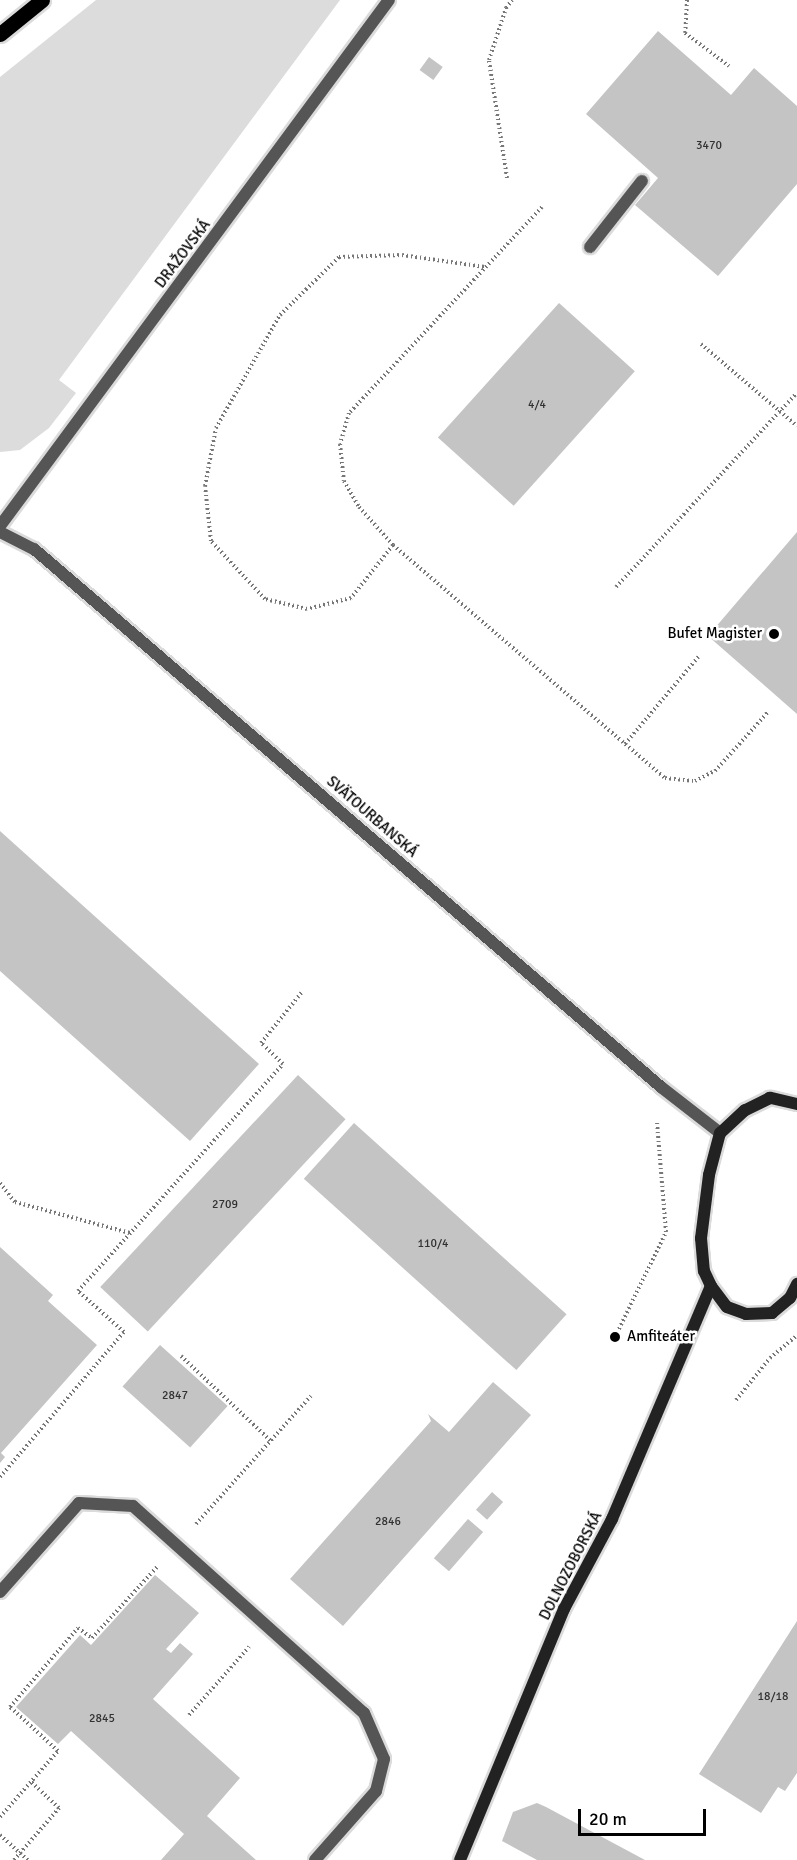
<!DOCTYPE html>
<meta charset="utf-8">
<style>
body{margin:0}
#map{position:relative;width:797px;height:1860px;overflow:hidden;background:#fff;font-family:Signika,sans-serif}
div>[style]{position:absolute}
.green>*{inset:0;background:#dcdcdc}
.building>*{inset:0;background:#c4c4c4;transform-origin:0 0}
.path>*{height:4px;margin-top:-2px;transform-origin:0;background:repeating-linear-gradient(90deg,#777 0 1.5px,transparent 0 4.5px)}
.roads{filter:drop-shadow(2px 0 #dbdbdb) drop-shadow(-2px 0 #dbdbdb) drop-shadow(0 2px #dbdbdb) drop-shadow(0 -2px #dbdbdb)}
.lane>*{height:12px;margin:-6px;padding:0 6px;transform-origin:6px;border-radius:6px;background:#555}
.street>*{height:12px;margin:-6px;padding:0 6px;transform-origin:6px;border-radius:6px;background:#555}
.secondary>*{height:12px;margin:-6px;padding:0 6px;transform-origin:6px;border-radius:6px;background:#222}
.primary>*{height:15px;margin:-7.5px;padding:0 7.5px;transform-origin:7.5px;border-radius:7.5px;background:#000}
.dots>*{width:16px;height:16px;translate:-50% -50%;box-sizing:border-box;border:3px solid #fff;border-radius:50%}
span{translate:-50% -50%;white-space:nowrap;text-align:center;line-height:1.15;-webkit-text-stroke:5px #fff;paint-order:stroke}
.number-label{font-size:12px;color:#313131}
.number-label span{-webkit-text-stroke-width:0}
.street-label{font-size:15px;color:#000}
.poi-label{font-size:15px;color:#000}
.right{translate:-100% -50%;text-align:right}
.left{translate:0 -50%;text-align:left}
.scale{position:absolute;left:578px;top:1809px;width:128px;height:27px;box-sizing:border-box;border:3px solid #000;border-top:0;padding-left:8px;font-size:18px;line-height:21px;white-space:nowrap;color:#000;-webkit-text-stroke:4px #fff;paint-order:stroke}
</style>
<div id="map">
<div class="green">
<div style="clip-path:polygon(96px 0,340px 0,59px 380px,76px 393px,49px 428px,20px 450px,0 452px,0 77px)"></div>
</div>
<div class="building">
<div style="clip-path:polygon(658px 31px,731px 95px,754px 68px,797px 106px,797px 184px,718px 276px,635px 205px,658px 178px,586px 114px)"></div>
<div style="left:429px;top:57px;width:17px;height:16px;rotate:36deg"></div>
<div style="left:559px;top:303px;width:102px;height:181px;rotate:42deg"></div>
<div style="clip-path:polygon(797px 532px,797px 714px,708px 636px)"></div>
<div style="clip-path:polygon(0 831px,259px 1064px,190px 1141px,0 971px)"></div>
<div style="left:298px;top:1075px;width:65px;height:290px;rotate:43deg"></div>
<div style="left:354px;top:1123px;width:286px;height:75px;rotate:42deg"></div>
<div style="clip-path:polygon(0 1247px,53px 1295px,48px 1301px,97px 1345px,1px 1453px,5px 1457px,0 1463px)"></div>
<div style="left:160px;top:1345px;width:91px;height:56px;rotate:42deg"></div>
<div style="clip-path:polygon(493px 1382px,531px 1415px,343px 1626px,290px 1579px,431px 1421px,428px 1414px,449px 1432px)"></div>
<div style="left:492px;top:1492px;width:15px;height:24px;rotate:42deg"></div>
<div style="left:468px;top:1519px;width:20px;height:52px;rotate:41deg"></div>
<div style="clip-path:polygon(155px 1575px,199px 1613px,166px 1649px,171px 1653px,180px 1643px,193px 1654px,153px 1699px,240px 1778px,207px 1816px,256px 1860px,161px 1860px,184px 1834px,71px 1731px,58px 1744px,16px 1707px,80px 1635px,91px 1645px)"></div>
<div style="clip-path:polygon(797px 1621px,797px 1773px,785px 1791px,778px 1787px,761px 1813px,699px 1774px)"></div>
<div style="clip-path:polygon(537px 1803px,546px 1807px,645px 1860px,537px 1860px,502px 1841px,513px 1812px)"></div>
</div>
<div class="path">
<div style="left:687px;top:0;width:33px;rotate:93deg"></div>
<div style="left:685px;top:33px;width:55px;rotate:36.9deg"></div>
<div style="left:507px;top:178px;width:119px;rotate:-98.7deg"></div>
<div style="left:489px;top:60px;width:55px;rotate:-71.9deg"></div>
<div style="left:506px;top:8px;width:10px;rotate:-53deg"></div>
<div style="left:542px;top:207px;width:282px;rotate:133.1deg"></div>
<div style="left:349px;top:413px;width:32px;rotate:106deg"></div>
<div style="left:340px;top:444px;width:37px;rotate:84deg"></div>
<div style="left:344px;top:481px;width:30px;rotate:60deg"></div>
<div style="left:359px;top:507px;width:51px;rotate:48.2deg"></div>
<div style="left:393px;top:545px;width:358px;rotate:40.6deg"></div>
<div style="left:665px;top:778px;width:30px;rotate:6deg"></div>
<div style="left:695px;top:781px;width:22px;rotate:-27deg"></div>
<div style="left:715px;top:771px;width:79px;rotate:-48.1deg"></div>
<div style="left:701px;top:344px;width:126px;rotate:40.5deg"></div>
<div style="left:393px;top:545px;width:68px;rotate:128.4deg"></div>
<div style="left:351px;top:598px;width:45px;rotate:166deg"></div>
<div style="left:307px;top:609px;width:43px;rotate:-166.6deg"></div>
<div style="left:265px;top:599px;width:79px;rotate:-133deg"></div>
<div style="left:211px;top:541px;width:55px;rotate:-96.2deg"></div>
<div style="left:205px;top:486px;width:59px;rotate:-79.3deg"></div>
<div style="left:216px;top:428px;width:130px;rotate:-60.5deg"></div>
<div style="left:280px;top:315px;width:83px;rotate:-44.5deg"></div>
<div style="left:339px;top:257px;width:63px;rotate:-1.8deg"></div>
<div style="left:402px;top:255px;width:84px;rotate:8.2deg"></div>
<div style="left:616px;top:587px;width:265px;rotate:-47deg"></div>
<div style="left:625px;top:744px;width:116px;rotate:-49.9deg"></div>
<div style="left:0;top:1183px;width:24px;rotate:52deg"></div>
<div style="left:15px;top:1202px;width:119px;rotate:15.1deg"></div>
<div style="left:615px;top:1337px;width:117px;rotate:-64.1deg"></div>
<div style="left:666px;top:1232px;width:110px;rotate:-94.7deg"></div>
<div style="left:181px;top:1356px;width:124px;rotate:43.4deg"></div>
<div style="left:736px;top:1400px;width:54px;rotate:-51deg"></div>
<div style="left:770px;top:1358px;width:35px;rotate:-40deg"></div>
<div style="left:0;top:1477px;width:191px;rotate:-49.5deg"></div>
<div style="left:124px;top:1332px;width:62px;rotate:-138.3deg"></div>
<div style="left:78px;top:1291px;width:306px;rotate:-47.9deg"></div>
<div style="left:283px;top:1064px;width:30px;rotate:-136deg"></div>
<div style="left:261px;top:1043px;width:65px;rotate:-51.2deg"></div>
<div style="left:196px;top:1524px;width:172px;rotate:-48.1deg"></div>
<div style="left:189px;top:1715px;width:91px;rotate:-48.6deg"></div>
<div style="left:0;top:1817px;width:88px;rotate:-48.7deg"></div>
<div style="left:58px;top:1751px;width:65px;rotate:-137.5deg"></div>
<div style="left:10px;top:1707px;width:104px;rotate:-49.3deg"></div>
<div style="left:78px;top:1628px;width:17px;rotate:36deg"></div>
<div style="left:92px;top:1638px;width:96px;rotate:-47.5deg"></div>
<div style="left:0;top:1835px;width:38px;rotate:42deg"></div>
<div style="left:14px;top:1860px;width:69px;rotate:-49.1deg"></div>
<div style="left:59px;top:1808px;width:38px;rotate:-137deg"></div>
</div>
<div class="roads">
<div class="lane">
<div style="left:590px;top:247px;width:84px;rotate:-51.8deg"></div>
<div style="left:0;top:1592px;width:119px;rotate:-48.4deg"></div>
<div style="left:79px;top:1503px;width:54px;rotate:3.2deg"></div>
<div style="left:133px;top:1506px;width:310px;rotate:41.9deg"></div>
<div style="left:364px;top:1713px;width:50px;rotate:66.5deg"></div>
<div style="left:384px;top:1759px;width:33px;rotate:104deg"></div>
<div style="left:376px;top:1791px;width:92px;rotate:131.5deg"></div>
</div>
<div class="street">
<div style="left:0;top:526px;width:654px;rotate:-53.52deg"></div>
<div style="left:0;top:532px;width:38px;rotate:27deg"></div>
<div style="left:34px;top:549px;width:826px;rotate:40.63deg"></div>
<div style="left:661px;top:1087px;width:75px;rotate:37.9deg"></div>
</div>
<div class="secondary">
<div style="left:797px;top:1104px;width:28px;rotate:-167deg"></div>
<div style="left:770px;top:1098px;width:28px;rotate:154deg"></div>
<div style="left:745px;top:1110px;width:34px;rotate:137deg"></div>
<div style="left:720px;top:1133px;width:43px;rotate:104.7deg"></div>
<div style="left:709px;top:1175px;width:64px;rotate:97.2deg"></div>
<div style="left:701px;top:1238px;width:33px;rotate:85deg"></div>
<div style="left:704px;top:1271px;width:17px;rotate:65deg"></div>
<div style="left:711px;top:1286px;width:26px;rotate:53deg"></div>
<div style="left:727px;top:1307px;width:20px;rotate:20deg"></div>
<div style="left:746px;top:1314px;width:26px;rotate:-2deg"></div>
<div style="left:772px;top:1313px;width:23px;rotate:-40deg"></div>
<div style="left:790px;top:1298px;width:16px;rotate:-63deg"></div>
<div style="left:460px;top:1860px;width:272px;rotate:-67.5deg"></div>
<div style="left:564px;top:1609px;width:102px;rotate:-61.9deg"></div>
<div style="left:612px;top:1519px;width:253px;rotate:-67deg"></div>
</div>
<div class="primary">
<div style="left:0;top:34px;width:54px;rotate:-39deg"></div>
</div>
</div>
<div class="dots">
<div style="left:774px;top:634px;background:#000"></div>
<div style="left:615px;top:1337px;background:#000"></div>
</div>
<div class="number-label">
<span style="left:709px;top:146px">3470</span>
<span style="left:537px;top:405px">4/4</span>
<span style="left:225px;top:1205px">2709</span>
<span style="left:433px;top:1244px">110/4</span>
<span style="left:175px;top:1396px">2847</span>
<span style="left:388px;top:1522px">2846</span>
<span style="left:773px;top:1697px">18/18</span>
<span style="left:102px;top:1719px">2845</span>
</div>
<div class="street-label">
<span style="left:183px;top:254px;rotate:-53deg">DRAŽOVSKÁ</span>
<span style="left:372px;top:817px;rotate:41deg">SVÄTOURBANSKÁ</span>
<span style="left:571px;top:1566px;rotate:-63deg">DOLNOZOBORSKÁ</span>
</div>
<div class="poi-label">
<span class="right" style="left:762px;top:634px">Bufet Magister</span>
<span class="left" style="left:627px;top:1337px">Amfiteáter</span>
</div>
<div class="scale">20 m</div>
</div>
